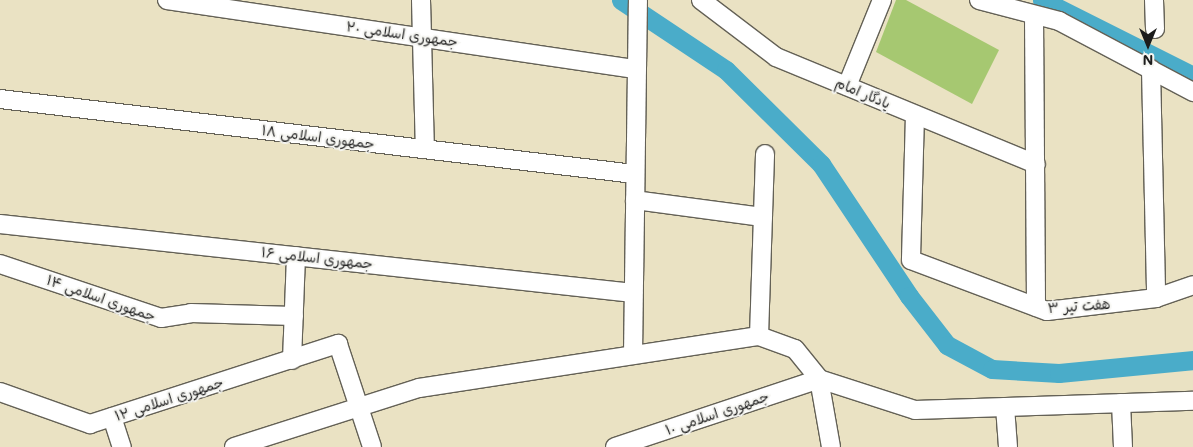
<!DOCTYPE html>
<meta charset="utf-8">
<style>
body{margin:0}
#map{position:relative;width:1193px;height:447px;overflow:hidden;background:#eae2c3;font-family:Mali,"Playpen Sans Arabic",sans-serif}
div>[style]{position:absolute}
.green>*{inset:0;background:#a6c871}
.canal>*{height:19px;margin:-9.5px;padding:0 9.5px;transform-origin:9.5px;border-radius:9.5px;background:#4aacc9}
.roads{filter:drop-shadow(1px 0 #646156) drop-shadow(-1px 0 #646156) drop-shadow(0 1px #646156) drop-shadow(0 -1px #646156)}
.street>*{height:18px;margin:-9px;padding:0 9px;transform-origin:9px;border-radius:9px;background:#fff}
span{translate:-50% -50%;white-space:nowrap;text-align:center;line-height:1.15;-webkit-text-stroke:4px #f6f6f2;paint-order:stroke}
.street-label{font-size:14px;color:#1c1c1c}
.north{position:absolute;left:1123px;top:20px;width:50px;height:50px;-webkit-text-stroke:4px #f6f6f2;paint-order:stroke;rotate:180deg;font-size:14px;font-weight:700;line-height:20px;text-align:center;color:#1c1c1c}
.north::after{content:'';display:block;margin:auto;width:18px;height:22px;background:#1c1c1c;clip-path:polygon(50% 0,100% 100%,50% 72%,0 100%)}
</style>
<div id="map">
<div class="green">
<div style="clip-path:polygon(896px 0,906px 0,999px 50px,972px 104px,876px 52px)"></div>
</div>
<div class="canal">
<div style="left:621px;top:0;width:126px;rotate:33.7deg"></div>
<div style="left:726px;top:70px;width:134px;rotate:44.7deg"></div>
<div style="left:821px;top:164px;width:159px;rotate:56.3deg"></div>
<div style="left:909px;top:296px;width:62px;rotate:52.2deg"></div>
<div style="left:947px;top:345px;width:51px;rotate:28.1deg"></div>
<div style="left:992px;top:369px;width:67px;rotate:3.4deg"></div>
<div style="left:1059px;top:373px;width:135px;rotate:-5.5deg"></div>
<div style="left:1042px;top:0;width:169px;rotate:26.7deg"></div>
</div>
<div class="roads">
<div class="street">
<div style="left:167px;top:0;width:475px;rotate:8.4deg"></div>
<div style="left:421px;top:0;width:149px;rotate:88.5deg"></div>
<div style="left:701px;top:0;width:94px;rotate:37.2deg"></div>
<div style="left:776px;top:57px;width:281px;rotate:22.4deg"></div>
<div style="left:979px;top:0;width:83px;rotate:14.7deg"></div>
<div style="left:1059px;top:21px;width:152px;rotate:27.9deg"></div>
<div style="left:1154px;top:0;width:29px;rotate:88deg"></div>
<div style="left:1034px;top:15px;width:292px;rotate:89.6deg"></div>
<div style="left:1151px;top:69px;width:229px;rotate:88.7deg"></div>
<div style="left:847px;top:86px;width:93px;rotate:-67.9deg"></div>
<div style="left:0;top:99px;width:639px;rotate:6.74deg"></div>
<div style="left:915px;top:115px;width:145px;rotate:91.6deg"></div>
<div style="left:911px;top:260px;width:145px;rotate:20.6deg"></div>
<div style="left:1047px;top:311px;width:110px;rotate:-6.8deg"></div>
<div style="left:1156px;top:298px;width:39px;rotate:-19deg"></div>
<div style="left:635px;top:200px;width:129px;rotate:7.6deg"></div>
<div style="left:0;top:224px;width:637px;rotate:6.22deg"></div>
<div style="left:0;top:264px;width:170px;rotate:18.5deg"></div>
<div style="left:161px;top:318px;width:30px;rotate:-9deg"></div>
<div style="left:191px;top:313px;width:103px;rotate:1.7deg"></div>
<div style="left:759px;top:336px;width:182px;rotate:-88.1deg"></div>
<div style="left:633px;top:355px;width:355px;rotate:-89.2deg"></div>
<div style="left:292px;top:360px;width:104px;rotate:-87.8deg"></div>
<div style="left:819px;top:379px;width:101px;rotate:17.9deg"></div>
<div style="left:915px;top:410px;width:278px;rotate:-1.9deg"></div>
<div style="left:0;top:392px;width:96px;rotate:19.6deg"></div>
<div style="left:90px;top:424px;width:261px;rotate:-17.9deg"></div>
<div style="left:338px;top:344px;width:108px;rotate:71.7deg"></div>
<div style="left:1121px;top:403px;width:44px;rotate:87.4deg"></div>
<div style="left:1005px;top:407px;width:40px;rotate:85.7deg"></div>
<div style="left:112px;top:417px;width:32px;rotate:72deg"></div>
<div style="left:234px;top:447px;width:194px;rotate:-17.7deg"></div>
<div style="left:419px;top:388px;width:344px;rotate:-8.7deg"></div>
<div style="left:759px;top:336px;width:38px;rotate:20deg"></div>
<div style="left:795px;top:349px;width:38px;rotate:51deg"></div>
<div style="left:819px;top:379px;width:69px;rotate:80deg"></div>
<div style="left:615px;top:447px;width:215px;rotate:-18.4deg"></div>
</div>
</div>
<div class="street-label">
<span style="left:402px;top:34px;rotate:8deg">جمهوری اسلامی ۲۰</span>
<span style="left:863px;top:93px;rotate:23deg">یادگار امام</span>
<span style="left:318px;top:137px;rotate:7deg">جمهوری اسلامی ۱۸</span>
<span style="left:317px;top:258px;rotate:6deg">جمهوری اسلامی ۱۶</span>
<span style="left:101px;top:298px;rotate:19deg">جمهوری اسلامی ۱۴</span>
<span style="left:1079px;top:306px;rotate:-4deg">هفت تیر ۳</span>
<span style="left:169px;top:399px;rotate:-18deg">جمهوری اسلامی ۱۲</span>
<span style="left:717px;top:413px;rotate:-19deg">جمهوری اسلامی ۱۰</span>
</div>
<div class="north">N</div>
</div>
